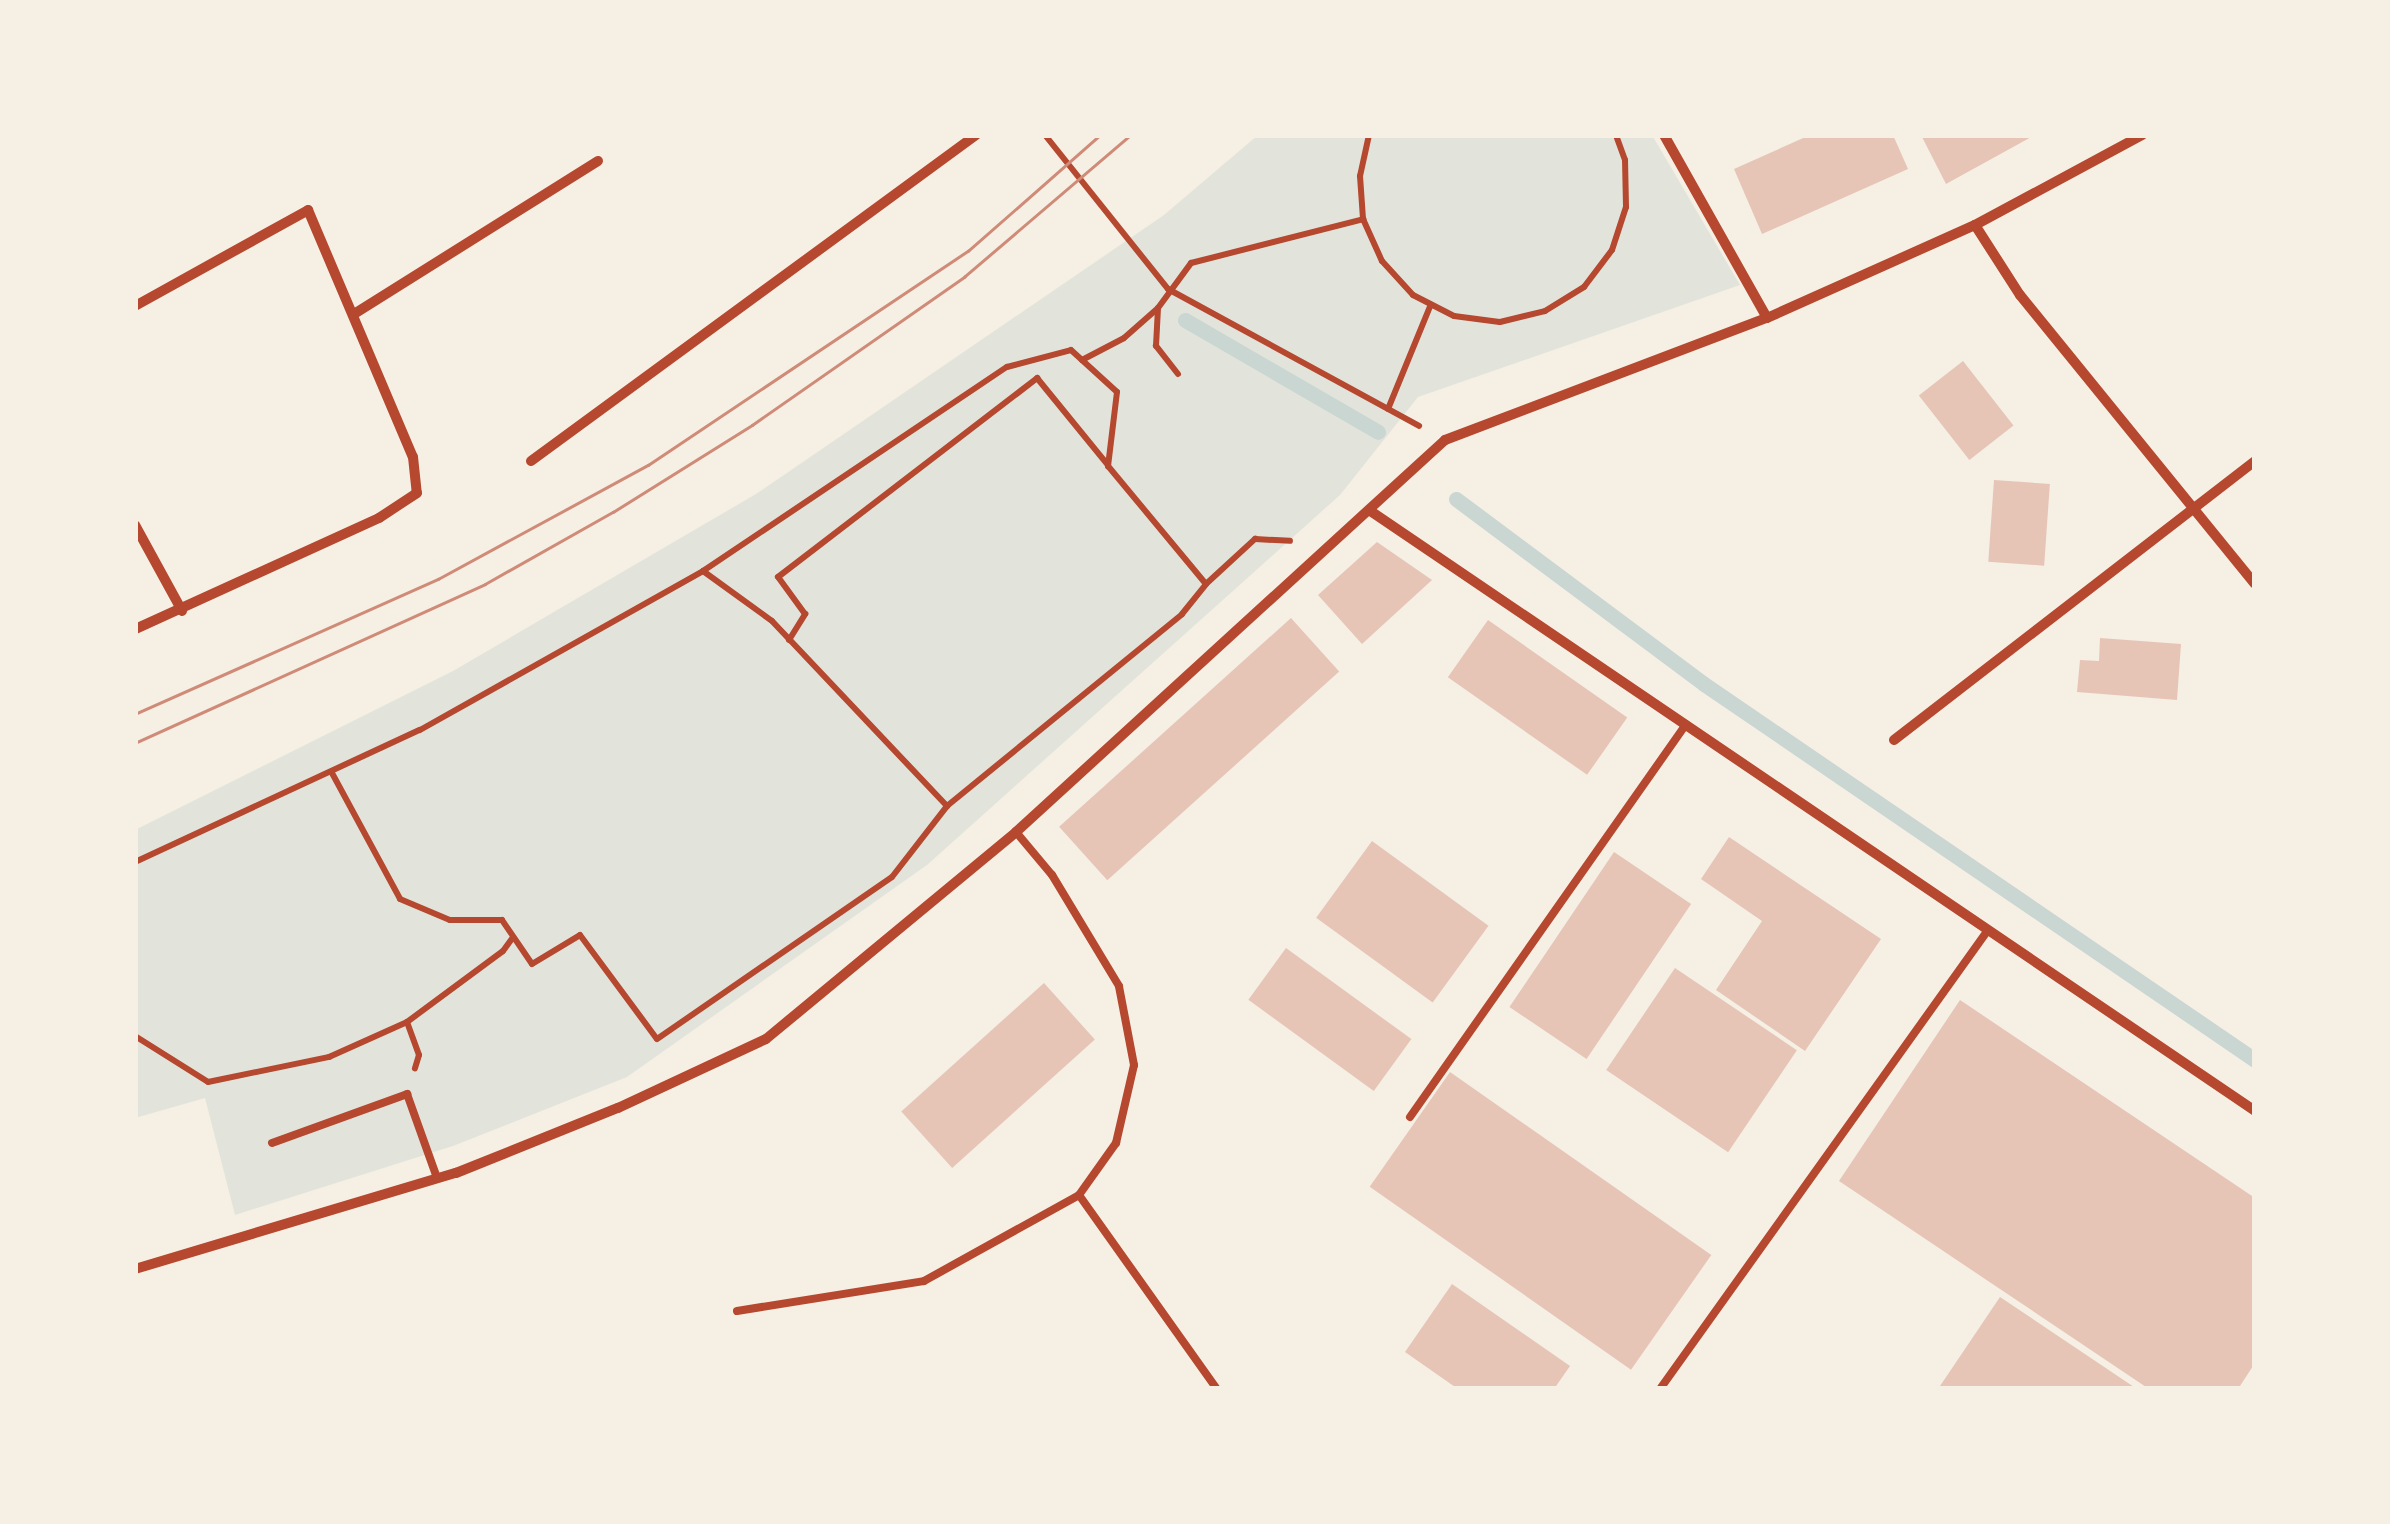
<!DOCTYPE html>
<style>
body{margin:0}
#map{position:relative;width:2390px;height:1524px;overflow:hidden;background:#f6efe4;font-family:Poppins,sans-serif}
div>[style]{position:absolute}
.green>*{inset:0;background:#e2e4dc}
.stream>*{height:15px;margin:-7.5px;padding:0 7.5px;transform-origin:7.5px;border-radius:7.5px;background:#c9d6d2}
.building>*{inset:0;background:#e6c5b7;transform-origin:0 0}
.path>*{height:6px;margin:-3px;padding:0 3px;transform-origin:3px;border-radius:3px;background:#b5482f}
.service>*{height:8px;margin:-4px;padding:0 4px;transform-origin:4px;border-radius:4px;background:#b5482f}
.minor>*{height:10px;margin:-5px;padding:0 5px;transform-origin:5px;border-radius:5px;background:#b5482f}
.tram>*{height:2.5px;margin:-1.25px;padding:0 1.25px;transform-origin:1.25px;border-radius:1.25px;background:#cf8b77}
span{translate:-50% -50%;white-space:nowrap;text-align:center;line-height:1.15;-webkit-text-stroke:10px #f6efe4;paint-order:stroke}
.frame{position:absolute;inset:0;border:138px solid #f6efe4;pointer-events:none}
</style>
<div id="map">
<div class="green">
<div style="clip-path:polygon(1258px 135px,1652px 135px,1740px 285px,1418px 397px,1340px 495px,927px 865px,627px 1077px,453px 1146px,235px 1215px,205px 1098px,135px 1118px,135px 830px,453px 671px,756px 494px,1164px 215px)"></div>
</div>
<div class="stream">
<div style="left:1185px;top:320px;width:223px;rotate:30.1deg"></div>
<div style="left:1456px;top:499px;width:309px;rotate:36.7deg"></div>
<div style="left:1704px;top:684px;width:667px;rotate:34.31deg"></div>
</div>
<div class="building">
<div style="clip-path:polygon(1810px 135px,1893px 135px,1908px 169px,1762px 234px,1734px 169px)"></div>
<div style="clip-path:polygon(1921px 135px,2035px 135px,1946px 184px)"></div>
<div style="left:1963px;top:361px;width:82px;height:56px;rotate:52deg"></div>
<div style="left:1994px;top:480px;width:56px;height:82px;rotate:4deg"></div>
<div style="clip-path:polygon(1377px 542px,1432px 580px,1362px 644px,1318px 595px)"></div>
<div style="left:1291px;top:618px;width:72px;height:312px;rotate:48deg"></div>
<div style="left:1488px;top:620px;width:170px;height:70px;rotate:35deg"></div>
<div style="clip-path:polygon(2100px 638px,2181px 644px,2177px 700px,2077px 692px,2080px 660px,2099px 661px)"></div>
<div style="clip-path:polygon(1729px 837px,1881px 939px,1805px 1051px,1716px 990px,1762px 921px,1701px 879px)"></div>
<div style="left:1372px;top:841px;width:144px;height:95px;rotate:36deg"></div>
<div style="left:1614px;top:852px;width:93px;height:187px;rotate:34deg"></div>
<div style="left:1286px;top:948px;width:155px;height:64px;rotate:36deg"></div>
<div style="left:1675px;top:968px;width:147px;height:123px;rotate:34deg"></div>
<div style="left:1044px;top:983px;width:76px;height:192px;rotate:48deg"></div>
<div style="clip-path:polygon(1960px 1000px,2255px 1198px,2255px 1363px,2238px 1389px,2149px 1389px,1839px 1181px)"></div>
<div style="left:1450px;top:1072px;width:319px;height:140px;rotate:35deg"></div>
<div style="clip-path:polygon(1452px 1284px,1570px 1366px,1554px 1389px,1458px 1389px,1405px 1352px)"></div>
<div style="clip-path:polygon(2000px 1297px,2137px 1389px,1938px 1389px)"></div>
</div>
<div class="path">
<div style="left:1045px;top:135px;width:197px;rotate:51.4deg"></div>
<div style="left:1168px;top:289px;width:286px;rotate:28.6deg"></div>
<div style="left:1369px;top:135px;width:42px;rotate:102.4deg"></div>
<div style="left:1360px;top:176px;width:43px;rotate:86deg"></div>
<div style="left:1363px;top:219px;width:46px;rotate:65.7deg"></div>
<div style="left:1382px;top:261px;width:46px;rotate:47.6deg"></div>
<div style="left:1413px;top:295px;width:46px;rotate:27.1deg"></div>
<div style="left:1454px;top:316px;width:46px;rotate:7.4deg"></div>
<div style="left:1500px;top:322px;width:46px;rotate:-13.7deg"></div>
<div style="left:1545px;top:311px;width:46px;rotate:-31.6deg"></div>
<div style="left:1584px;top:287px;width:46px;rotate:-52.9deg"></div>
<div style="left:1612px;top:250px;width:45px;rotate:-72deg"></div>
<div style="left:1626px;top:207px;width:47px;rotate:-91.2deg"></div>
<div style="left:1625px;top:160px;width:27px;rotate:-110deg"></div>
<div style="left:1082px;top:360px;width:47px;rotate:-27.6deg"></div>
<div style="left:1124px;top:338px;width:45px;rotate:-41.4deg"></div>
<div style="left:1178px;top:374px;width:36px;rotate:-128deg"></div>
<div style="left:1156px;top:346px;width:38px;rotate:-87deg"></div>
<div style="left:1158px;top:308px;width:56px;rotate:-53.7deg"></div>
<div style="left:1191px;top:263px;width:178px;rotate:-14.3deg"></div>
<div style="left:1388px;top:409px;width:113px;rotate:-67.7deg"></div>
<div style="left:703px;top:571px;width:85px;rotate:35.9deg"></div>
<div style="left:772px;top:621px;width:255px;rotate:46.6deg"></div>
<div style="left:947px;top:806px;width:303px;rotate:-39.2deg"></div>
<div style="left:1182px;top:614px;width:38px;rotate:-51deg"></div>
<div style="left:789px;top:640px;width:31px;rotate:-58deg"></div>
<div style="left:805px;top:614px;width:46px;rotate:-126.1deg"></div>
<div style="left:778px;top:577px;width:327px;rotate:-37.5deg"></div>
<div style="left:1037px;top:378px;width:112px;rotate:50.8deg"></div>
<div style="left:332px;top:773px;width:143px;rotate:61.6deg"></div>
<div style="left:400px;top:899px;width:54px;rotate:22.8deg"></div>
<div style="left:450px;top:920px;width:52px"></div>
<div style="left:502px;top:920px;width:53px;rotate:55.7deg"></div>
<div style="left:532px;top:964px;width:56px;rotate:-31.1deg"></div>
<div style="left:580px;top:935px;width:129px;rotate:53.5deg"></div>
<div style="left:657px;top:1039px;width:285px;rotate:-34.6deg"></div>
<div style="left:892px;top:877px;width:90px;rotate:-52.2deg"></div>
<div style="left:135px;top:862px;width:314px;rotate:-24.9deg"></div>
<div style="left:420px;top:730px;width:325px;rotate:-29.3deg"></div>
<div style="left:703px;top:571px;width:366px;rotate:-33.9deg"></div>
<div style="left:1007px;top:367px;width:66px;rotate:-14.9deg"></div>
<div style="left:1071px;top:350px;width:62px;rotate:42.4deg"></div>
<div style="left:1117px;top:392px;width:75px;rotate:96.9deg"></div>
<div style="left:1108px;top:466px;width:153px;rotate:50.3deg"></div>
<div style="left:1206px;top:584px;width:67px;rotate:-42.6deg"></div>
<div style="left:1255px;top:539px;width:35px;rotate:3deg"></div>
<div style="left:407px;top:1022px;width:35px;rotate:70deg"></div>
<div style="left:419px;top:1055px;width:14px;rotate:107deg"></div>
<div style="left:135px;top:1036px;width:86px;rotate:32.2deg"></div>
<div style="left:208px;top:1082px;width:124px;rotate:-11.7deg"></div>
<div style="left:329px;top:1057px;width:85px;rotate:-24.2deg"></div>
<div style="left:407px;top:1022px;width:119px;rotate:-36.5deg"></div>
<div style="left:503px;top:951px;width:17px;rotate:-54deg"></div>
</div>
<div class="service">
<div style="left:1410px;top:1117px;width:480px;rotate:-54.9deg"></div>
<div style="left:272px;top:1143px;width:144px;rotate:-19.9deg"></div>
<div style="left:407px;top:1094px;width:89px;rotate:70.3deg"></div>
<div style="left:1079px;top:1195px;width:238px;rotate:54.6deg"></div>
<div style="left:737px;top:1311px;width:189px;rotate:-9.1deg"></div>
<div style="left:924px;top:1281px;width:177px;rotate:-29deg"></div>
<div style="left:1079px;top:1195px;width:64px;rotate:-54.6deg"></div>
<div style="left:1116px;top:1143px;width:80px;rotate:-77deg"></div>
<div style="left:1134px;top:1065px;width:80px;rotate:-100.8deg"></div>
<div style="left:1119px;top:986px;width:130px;rotate:-121.1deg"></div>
<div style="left:1052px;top:875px;width:56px;rotate:-129.9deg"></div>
<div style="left:1660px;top:1389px;width:564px;rotate:-54.45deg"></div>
</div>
<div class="minor">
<div style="left:1664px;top:135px;width:210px;rotate:60.6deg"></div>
<div style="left:1975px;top:225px;width:83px;rotate:57.3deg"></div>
<div style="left:2020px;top:295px;width:372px;rotate:50.9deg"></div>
<div style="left:135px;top:306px;width:198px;rotate:-29deg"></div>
<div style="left:308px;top:210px;width:268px;rotate:67deg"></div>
<div style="left:413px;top:457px;width:36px;rotate:84deg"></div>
<div style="left:417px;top:493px;width:45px;rotate:146.7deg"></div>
<div style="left:379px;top:518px;width:268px;rotate:155.5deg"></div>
<div style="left:354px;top:314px;width:288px;rotate:-32.1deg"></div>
<div style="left:531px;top:461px;width:552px;rotate:-36.23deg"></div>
<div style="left:1372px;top:512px;width:1067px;rotate:34.15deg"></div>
<div style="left:135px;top:525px;width:98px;rotate:61.3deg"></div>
<div style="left:1894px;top:740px;width:456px;rotate:-37.7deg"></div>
<div style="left:135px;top:1269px;width:335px;rotate:-16.7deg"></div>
<div style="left:456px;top:1173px;width:175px;rotate:-21.9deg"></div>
<div style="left:618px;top:1108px;width:163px;rotate:-25deg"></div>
<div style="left:766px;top:1039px;width:325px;rotate:-39.6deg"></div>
<div style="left:1016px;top:832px;width:581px;rotate:-42.42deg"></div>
<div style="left:1445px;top:440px;width:344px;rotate:-20.8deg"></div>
<div style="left:1767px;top:318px;width:228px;rotate:-24.1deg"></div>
<div style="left:1975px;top:225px;width:190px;rotate:-28.3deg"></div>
</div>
<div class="tram">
<div style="left:135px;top:714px;width:332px;rotate:-24deg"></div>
<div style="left:438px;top:579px;width:239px;rotate:-28.5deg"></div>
<div style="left:648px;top:465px;width:385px;rotate:-33.8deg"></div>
<div style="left:968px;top:251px;width:176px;rotate:-41.3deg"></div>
<div style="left:135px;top:743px;width:384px;rotate:-24.4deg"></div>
<div style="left:485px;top:584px;width:147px;rotate:-29.4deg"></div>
<div style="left:613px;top:512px;width:164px;rotate:-32deg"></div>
<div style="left:752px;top:425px;width:259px;rotate:-34.9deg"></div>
<div style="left:964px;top:277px;width:218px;rotate:-40.5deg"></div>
</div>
<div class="frame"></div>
</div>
